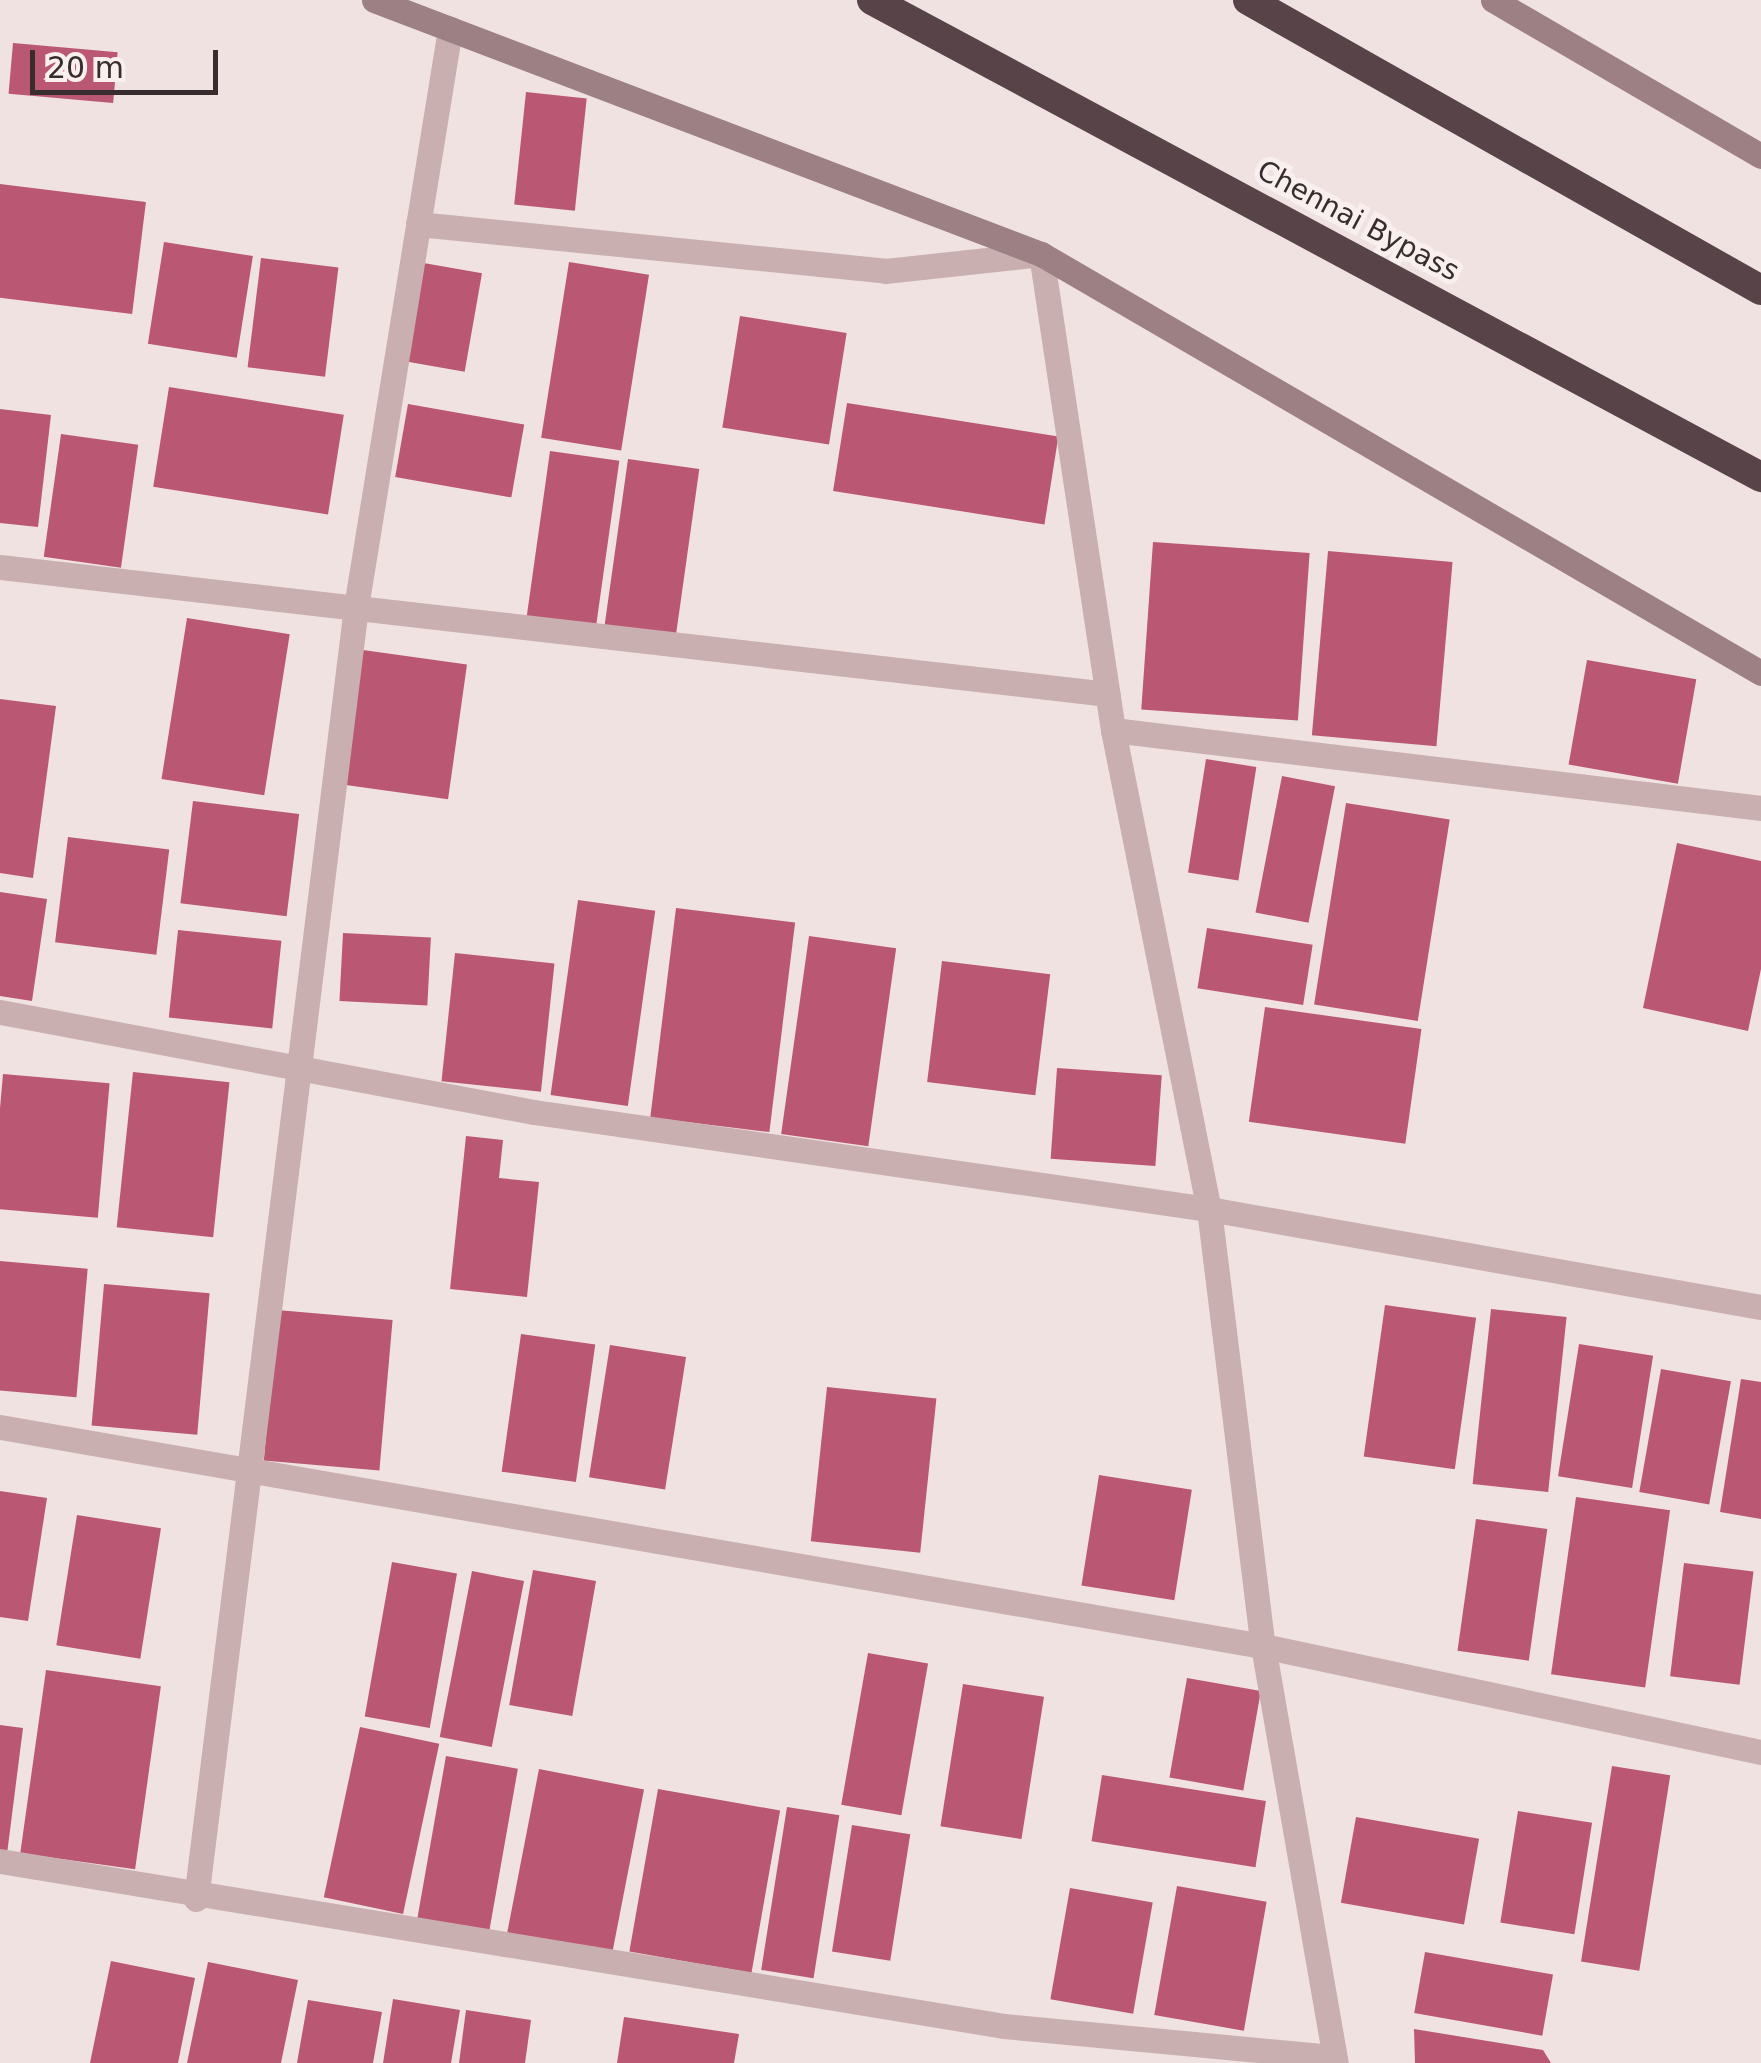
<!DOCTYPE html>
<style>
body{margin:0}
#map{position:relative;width:1761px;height:2063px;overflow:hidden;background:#f1e2e2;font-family:"DejaVu Sans",sans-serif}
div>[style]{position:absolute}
.building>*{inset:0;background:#ba5772;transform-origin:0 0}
.street>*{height:25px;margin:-12.5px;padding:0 12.5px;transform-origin:12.5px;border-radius:12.5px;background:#c9afb0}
.secondary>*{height:25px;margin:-12.5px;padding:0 12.5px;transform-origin:12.5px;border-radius:12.5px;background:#9c8084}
.highway>*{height:30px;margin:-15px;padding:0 15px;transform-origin:15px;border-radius:15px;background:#584448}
span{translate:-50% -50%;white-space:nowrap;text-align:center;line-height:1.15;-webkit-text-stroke:10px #f9efee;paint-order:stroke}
.street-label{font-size:28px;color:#382c2e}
.scale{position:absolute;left:30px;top:50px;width:188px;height:45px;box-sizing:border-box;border:5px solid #382c2e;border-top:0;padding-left:12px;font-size:30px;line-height:35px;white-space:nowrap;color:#382c2e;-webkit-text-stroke:8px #f9efee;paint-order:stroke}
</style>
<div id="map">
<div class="building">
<div style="left:13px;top:43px;width:105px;height:51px;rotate:5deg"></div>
<div style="left:526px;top:92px;width:61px;height:113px;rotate:6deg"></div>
<div style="left:0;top:184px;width:147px;height:113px;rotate:7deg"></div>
<div style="left:164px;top:242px;width:90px;height:103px;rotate:9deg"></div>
<div style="left:261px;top:258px;width:78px;height:110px;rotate:7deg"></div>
<div style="left:418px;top:262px;width:65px;height:100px;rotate:10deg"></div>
<div style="left:569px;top:262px;width:81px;height:178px;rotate:9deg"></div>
<div style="left:740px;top:316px;width:108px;height:113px;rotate:9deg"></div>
<div style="left:169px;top:387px;width:177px;height:101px;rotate:9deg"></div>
<div style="left:847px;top:403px;width:214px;height:89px;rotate:9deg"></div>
<div style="left:408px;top:404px;width:118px;height:74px;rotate:10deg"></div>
<div style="clip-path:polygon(0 409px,51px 415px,38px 527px,0 523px)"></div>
<div style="left:61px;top:434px;width:78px;height:124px;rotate:8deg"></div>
<div style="left:550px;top:451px;width:70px;height:167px;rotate:8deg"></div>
<div style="left:628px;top:459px;width:72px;height:171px;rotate:8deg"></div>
<div style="left:1153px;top:542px;width:157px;height:168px;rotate:4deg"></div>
<div style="left:1328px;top:551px;width:125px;height:185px;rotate:5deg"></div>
<div style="left:187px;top:618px;width:104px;height:163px;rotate:9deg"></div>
<div style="left:363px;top:650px;width:105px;height:136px;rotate:8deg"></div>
<div style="left:1587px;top:660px;width:111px;height:106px;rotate:10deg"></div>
<div style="clip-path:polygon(0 699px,56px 706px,33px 878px,0 873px)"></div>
<div style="left:1206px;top:759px;width:51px;height:115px;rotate:9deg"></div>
<div style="left:1282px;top:776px;width:54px;height:139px;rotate:11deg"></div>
<div style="left:193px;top:801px;width:107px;height:103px;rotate:7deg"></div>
<div style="left:1346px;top:803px;width:105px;height:204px;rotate:9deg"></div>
<div style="left:68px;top:837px;width:102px;height:106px;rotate:7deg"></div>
<div style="clip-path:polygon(1677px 843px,1761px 861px,1761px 969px,1748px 1031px,1643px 1008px)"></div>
<div style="clip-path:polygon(0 892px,47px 899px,32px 1001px,0 996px)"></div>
<div style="left:578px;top:900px;width:78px;height:197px;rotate:8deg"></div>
<div style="left:676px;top:908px;width:120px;height:211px;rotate:7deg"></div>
<div style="left:1207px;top:928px;width:107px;height:61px;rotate:9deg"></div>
<div style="left:178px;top:930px;width:104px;height:88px;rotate:6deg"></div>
<div style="left:343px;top:933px;width:88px;height:68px;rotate:3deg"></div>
<div style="left:809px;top:936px;width:88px;height:200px;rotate:8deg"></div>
<div style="left:455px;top:953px;width:100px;height:129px;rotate:6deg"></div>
<div style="left:942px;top:961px;width:109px;height:122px;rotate:7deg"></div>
<div style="left:1265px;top:1007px;width:158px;height:116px;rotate:8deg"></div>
<div style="left:1057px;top:1068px;width:105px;height:91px;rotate:4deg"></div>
<div style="left:133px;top:1072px;width:97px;height:156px;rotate:6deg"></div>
<div style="left:3px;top:1074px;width:107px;height:135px;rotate:5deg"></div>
<div style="clip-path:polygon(466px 1136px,503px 1140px,499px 1178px,539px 1182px,527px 1297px,450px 1289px)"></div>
<div style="left:0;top:1261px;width:88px;height:129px;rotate:5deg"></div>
<div style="left:104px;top:1284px;width:106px;height:142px;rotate:5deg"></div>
<div style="left:1385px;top:1305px;width:92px;height:153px;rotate:8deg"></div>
<div style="left:1491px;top:1309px;width:76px;height:176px;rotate:6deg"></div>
<div style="left:277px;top:1310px;width:116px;height:151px;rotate:5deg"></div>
<div style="left:521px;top:1334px;width:75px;height:139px;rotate:8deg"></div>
<div style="left:1579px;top:1344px;width:75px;height:134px;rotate:9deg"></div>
<div style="left:610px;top:1345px;width:77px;height:134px;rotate:9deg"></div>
<div style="left:1661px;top:1369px;width:71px;height:125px;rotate:10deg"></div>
<div style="clip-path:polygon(1741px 1379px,1761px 1382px,1761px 1519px,1720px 1512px)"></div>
<div style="left:827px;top:1387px;width:110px;height:155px;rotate:6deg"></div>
<div style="left:1099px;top:1475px;width:94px;height:112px;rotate:9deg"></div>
<div style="clip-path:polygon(0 1491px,47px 1498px,28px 1621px,0 1617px)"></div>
<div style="left:1576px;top:1497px;width:95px;height:179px;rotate:8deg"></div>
<div style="left:77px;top:1515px;width:85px;height:132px;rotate:9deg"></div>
<div style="left:1476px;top:1519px;width:72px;height:133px;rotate:8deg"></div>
<div style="left:392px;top:1562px;width:66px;height:157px;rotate:10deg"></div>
<div style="left:1684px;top:1563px;width:70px;height:114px;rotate:7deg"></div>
<div style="left:533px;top:1570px;width:64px;height:137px;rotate:10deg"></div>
<div style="left:472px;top:1571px;width:53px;height:169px;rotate:11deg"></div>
<div style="left:868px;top:1653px;width:61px;height:154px;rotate:10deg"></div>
<div style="left:46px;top:1670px;width:116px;height:185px;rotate:8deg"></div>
<div style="left:1187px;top:1678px;width:75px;height:101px;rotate:10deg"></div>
<div style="left:963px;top:1684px;width:82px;height:144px;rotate:9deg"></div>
<div style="clip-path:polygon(0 1725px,23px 1728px,7px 1854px,0 1853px)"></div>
<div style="left:360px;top:1727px;width:81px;height:174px;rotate:12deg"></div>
<div style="left:446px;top:1756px;width:73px;height:173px;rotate:10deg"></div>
<div style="left:1612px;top:1766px;width:59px;height:198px;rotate:9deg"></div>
<div style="left:539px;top:1769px;width:107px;height:176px;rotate:11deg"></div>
<div style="left:1102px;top:1775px;width:166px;height:67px;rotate:9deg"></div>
<div style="left:658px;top:1789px;width:124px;height:165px;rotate:10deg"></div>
<div style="left:787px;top:1807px;width:53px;height:165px;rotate:9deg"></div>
<div style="left:1518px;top:1811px;width:75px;height:113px;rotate:9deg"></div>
<div style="left:1356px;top:1817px;width:125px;height:87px;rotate:10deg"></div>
<div style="left:852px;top:1825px;width:59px;height:128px;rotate:9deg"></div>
<div style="left:1177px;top:1886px;width:91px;height:131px;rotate:10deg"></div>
<div style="left:1070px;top:1888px;width:84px;height:113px;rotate:10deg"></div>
<div style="left:1425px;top:1952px;width:130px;height:62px;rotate:10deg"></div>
<div style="clip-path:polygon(111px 1961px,195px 1978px,178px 2063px,90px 2063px)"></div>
<div style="clip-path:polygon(208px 1962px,298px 1980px,281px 2063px,187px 2063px)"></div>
<div style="clip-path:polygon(393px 1999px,460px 2010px,451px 2063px,383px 2063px)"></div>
<div style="clip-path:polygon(308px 2000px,382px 2012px,373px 2063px,297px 2063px)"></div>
<div style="clip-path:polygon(466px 2010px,531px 2020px,525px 2063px,459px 2063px)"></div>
<div style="clip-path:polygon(624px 2017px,739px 2034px,734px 2063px,617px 2063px)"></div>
<div style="clip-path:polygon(1414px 2029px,1543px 2050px,1551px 2063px,1415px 2063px)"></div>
</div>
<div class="street">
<div style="left:418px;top:224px;width:469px;rotate:5.7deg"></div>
<div style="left:885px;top:271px;width:157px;rotate:-6.2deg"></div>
<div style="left:1041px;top:254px;width:481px;rotate:81.4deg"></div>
<div style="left:1113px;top:730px;width:489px;rotate:78.7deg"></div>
<div style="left:1209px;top:1209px;width:440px;rotate:83deg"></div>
<div style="left:1263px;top:1646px;width:423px;rotate:80.1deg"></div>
<div style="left:0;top:567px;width:1115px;rotate:6.54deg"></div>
<div style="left:1113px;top:730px;width:653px;rotate:6.86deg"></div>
<div style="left:0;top:1012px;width:543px;rotate:10.61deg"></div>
<div style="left:534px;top:1112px;width:682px;rotate:8.18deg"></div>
<div style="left:1209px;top:1209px;width:561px;rotate:10.07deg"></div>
<div style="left:0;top:1427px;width:1282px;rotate:9.84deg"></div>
<div style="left:1263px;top:1646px;width:509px;rotate:12.02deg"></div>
<div style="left:0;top:1861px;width:1017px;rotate:9.33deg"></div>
<div style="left:1004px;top:2026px;width:332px;rotate:5.4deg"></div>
<div style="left:196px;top:1899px;width:1302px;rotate:-82.94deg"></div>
<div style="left:356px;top:607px;width:586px;rotate:-80.76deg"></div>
</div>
<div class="secondary">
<div style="left:374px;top:0;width:714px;rotate:20.85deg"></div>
<div style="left:1041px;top:254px;width:833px;rotate:30.2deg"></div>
<div style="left:1493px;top:0;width:310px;rotate:30.2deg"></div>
</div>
<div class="highway">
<div style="left:872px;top:0;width:1009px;rotate:28.22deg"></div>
<div style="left:1248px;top:0;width:589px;rotate:29.48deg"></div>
</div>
<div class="street-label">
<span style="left:1358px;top:221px;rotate:28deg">Chennai Bypass</span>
</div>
<div class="scale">20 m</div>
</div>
